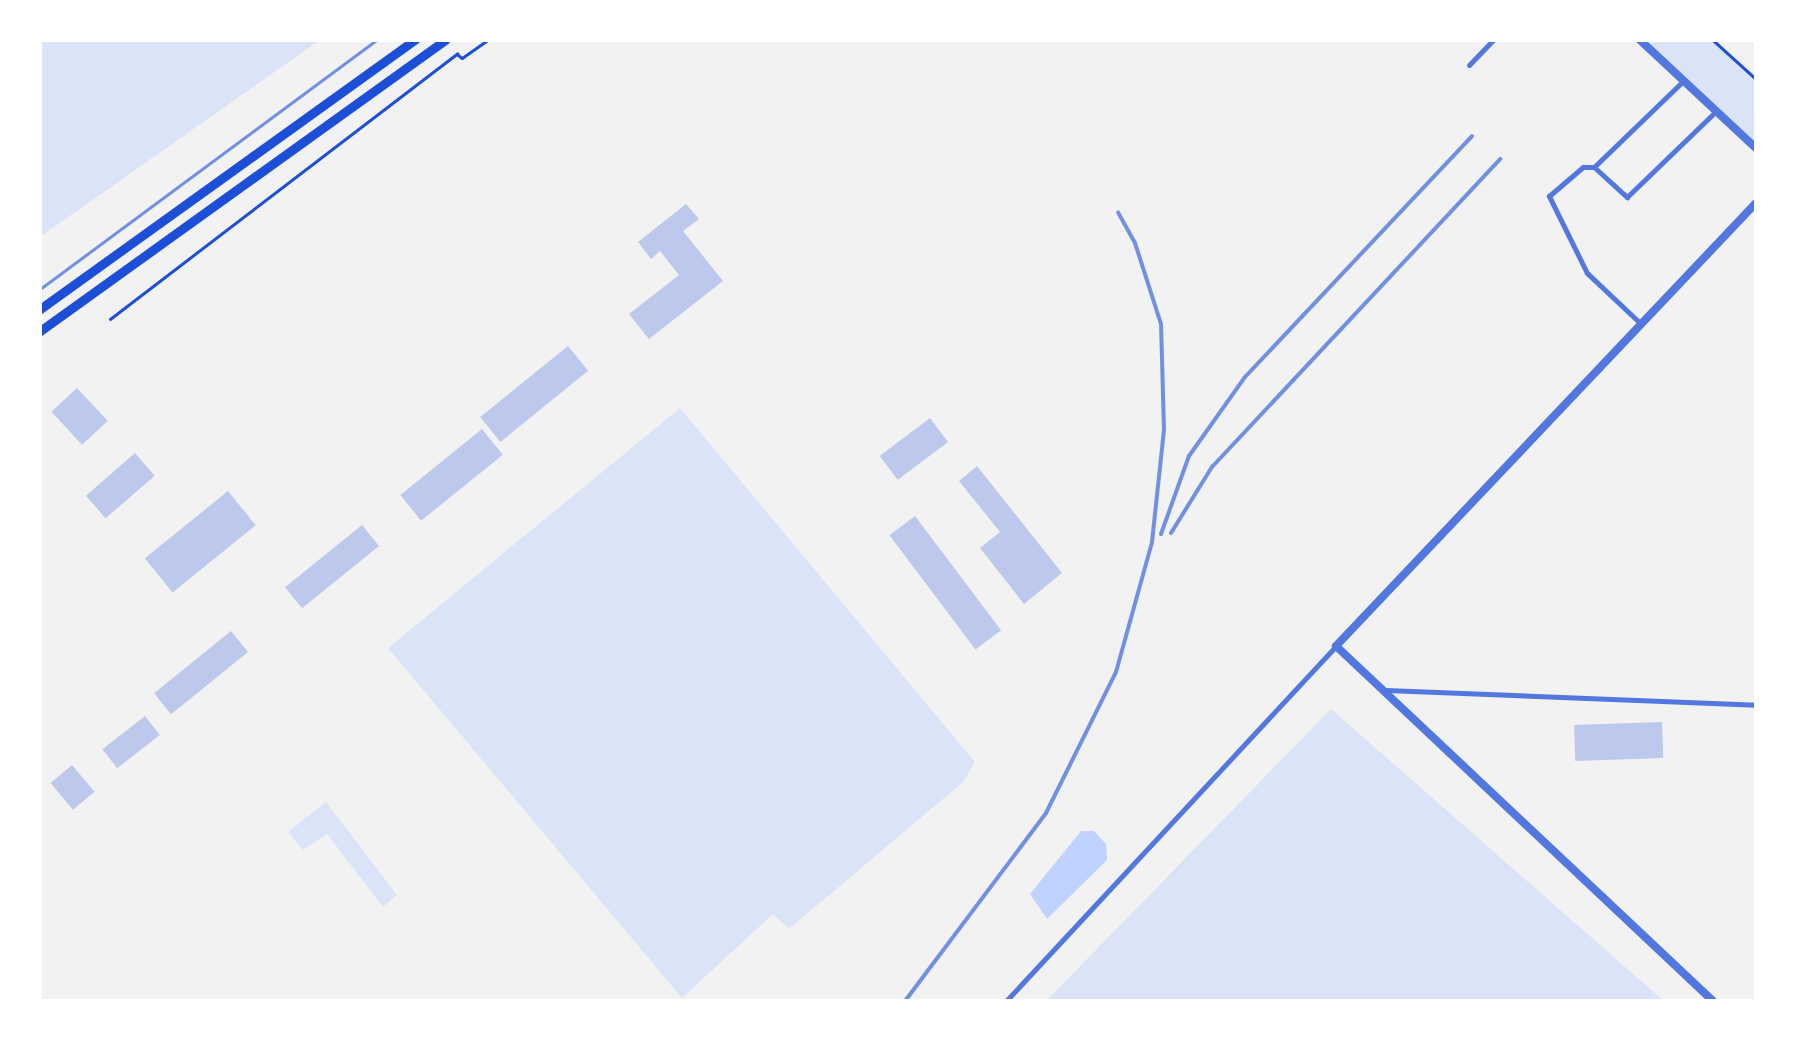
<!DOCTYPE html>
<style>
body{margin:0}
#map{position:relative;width:1796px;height:1041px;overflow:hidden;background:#f2f2f2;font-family:Bitter,serif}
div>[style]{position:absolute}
.green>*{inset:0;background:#dbe4f7}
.water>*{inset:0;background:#bfd3fe}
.building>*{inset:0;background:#bdc9ec;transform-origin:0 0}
.path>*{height:2.5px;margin:-1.25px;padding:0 1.25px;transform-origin:1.25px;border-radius:1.25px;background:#1d4ed8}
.minor>*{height:5px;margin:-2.5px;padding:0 2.5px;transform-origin:2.5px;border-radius:2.5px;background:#5277de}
.tertiary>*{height:8px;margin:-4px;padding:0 4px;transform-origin:4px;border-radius:4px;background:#5277de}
.primary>*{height:9px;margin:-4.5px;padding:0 4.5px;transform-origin:4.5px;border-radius:4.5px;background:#1d4ed8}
.tram>*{height:2.5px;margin:-1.25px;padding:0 1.25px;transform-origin:1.25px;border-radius:1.25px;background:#7290e2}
.rail>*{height:4px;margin:-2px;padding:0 2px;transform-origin:2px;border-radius:2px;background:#7290e2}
span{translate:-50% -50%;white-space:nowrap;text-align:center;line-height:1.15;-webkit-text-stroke:8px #fff;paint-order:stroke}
.frame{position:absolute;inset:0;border:42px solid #fff;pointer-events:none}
</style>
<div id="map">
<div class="green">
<div style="clip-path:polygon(40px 40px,320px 40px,40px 237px)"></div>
<div style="clip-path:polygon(1655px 40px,1713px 40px,1756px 79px,1756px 148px,1648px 47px)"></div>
<div style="clip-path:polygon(680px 408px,975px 762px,963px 782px,789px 929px,773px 914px,682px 998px,388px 648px)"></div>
<div style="clip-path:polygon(1331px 709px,1664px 1001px,1046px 1001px)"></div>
<div style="clip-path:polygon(326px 802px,397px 895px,383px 907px,327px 834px,303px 850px,288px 832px)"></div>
</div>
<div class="water">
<div style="clip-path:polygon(1081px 831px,1094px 831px,1106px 844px,1107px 860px,1047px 919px,1030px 894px)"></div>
</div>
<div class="building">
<div style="clip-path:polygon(686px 204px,699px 219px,683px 231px,723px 281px,649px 339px,629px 314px,679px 275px,660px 251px,651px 259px,638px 242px)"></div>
<div style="left:568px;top:346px;width:32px;height:113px;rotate:51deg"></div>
<div style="left:77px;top:388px;width:45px;height:35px;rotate:47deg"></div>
<div style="left:930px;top:418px;width:30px;height:63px;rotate:53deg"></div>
<div style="left:482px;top:429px;width:33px;height:105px;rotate:51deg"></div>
<div style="left:135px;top:453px;width:30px;height:65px;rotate:49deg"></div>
<div style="clip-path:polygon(977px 466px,1062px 573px,1024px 604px,980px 548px,1000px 532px,959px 481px)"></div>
<div style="left:228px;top:491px;width:44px;height:107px;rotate:51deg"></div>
<div style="left:915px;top:516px;width:143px;height:32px;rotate:53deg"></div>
<div style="left:362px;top:525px;width:27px;height:99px;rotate:51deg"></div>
<div style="left:231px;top:631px;width:27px;height:99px;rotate:51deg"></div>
<div style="left:145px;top:716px;width:24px;height:54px;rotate:52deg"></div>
<div style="left:1662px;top:722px;width:36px;height:88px;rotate:88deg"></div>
<div style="left:72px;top:765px;width:35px;height:28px;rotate:50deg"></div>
</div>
<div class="path">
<div style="left:1713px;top:40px;width:58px;rotate:42.2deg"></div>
<div style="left:110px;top:319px;width:437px;rotate:-37.4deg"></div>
<div style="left:457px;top:54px;width:6px;rotate:39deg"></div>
<div style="left:462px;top:58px;width:32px;rotate:-35deg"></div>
</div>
<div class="minor">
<div style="left:1469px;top:65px;width:35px;rotate:-46deg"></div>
<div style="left:1594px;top:167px;width:45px;rotate:42.3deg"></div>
<div style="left:1627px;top:197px;width:122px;rotate:-44deg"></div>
<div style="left:1640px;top:323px;width:73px;rotate:-136.7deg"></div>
<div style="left:1587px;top:273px;width:86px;rotate:-116.3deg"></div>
<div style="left:1549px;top:196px;width:45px;rotate:-40.5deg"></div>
<div style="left:1583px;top:167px;width:11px"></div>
<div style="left:1594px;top:167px;width:122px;rotate:-44deg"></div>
<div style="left:1386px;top:690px;width:370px;rotate:2.3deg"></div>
<div style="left:1006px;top:1001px;width:485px;rotate:-47.1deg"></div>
</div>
<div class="tertiary">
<div style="left:1640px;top:40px;width:158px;rotate:43deg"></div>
<div style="left:1713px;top:1001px;width:518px;rotate:-136.72deg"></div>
<div style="left:1336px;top:646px;width:610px;rotate:-46.53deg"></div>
</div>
<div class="primary">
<div style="left:40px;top:309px;width:462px;rotate:-35.7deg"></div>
<div style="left:40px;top:331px;width:499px;rotate:-35.7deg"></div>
</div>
<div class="tram">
<div style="left:40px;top:289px;width:418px;rotate:-36.5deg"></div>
</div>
<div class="rail">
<div style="left:1171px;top:533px;width:78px;rotate:-58.2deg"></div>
<div style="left:1212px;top:467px;width:422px;rotate:-46.9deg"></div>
<div style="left:1161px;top:534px;width:83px;rotate:-70.3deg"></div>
<div style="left:1189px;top:456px;width:97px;rotate:-54.7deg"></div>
<div style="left:1245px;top:377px;width:331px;rotate:-46.7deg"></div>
<div style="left:905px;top:1001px;width:235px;rotate:-53.1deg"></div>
<div style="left:1046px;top:813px;width:157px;rotate:-63.6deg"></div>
<div style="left:1116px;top:672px;width:135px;rotate:-74.5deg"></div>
<div style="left:1152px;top:542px;width:113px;rotate:-83.9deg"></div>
<div style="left:1164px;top:430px;width:106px;rotate:-91.6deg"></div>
<div style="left:1161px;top:324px;width:85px;rotate:-107.8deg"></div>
<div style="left:1135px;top:243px;width:35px;rotate:-119deg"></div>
</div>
<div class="frame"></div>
</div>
